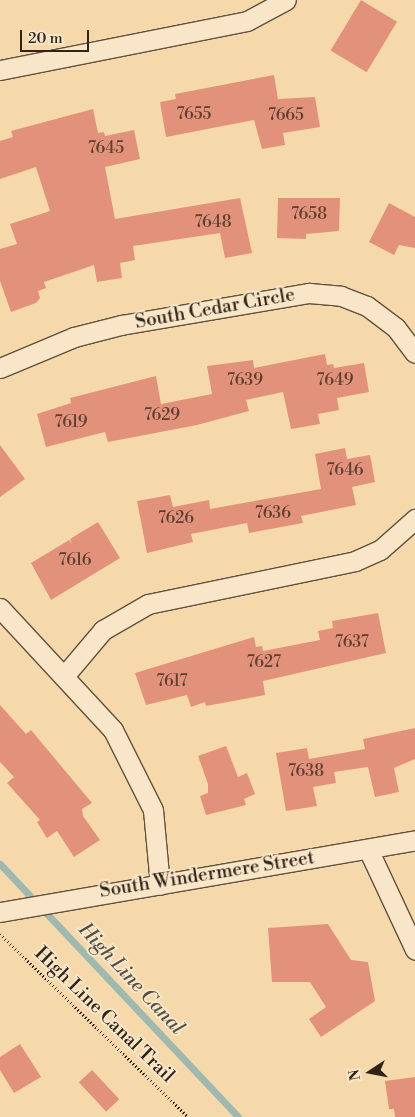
<!DOCTYPE html>
<style>
body{margin:0}
#map{position:relative;width:415px;height:1117px;overflow:hidden;background:#f6d9ab;font-family:"Libre Bodoni",serif}
div>[style]{position:absolute}
.stream>*{height:7px;margin:-3.5px;padding:0 3.5px;transform-origin:3.5px;border-radius:3.5px;background:#9eb9b0}
.building>*{inset:0;background:#e2927b;transform-origin:0 0}
.path>*{height:3px;margin-top:-1.5px;transform-origin:0;background:repeating-linear-gradient(90deg,#2e2418 0 1px,transparent 0 3.5px)}
.roads{filter:drop-shadow(1px 0 #60513d) drop-shadow(-1px 0 #60513d) drop-shadow(0 1px #60513d) drop-shadow(0 -1px #60513d)}
.minor>*{height:19px;margin:-9.5px;padding:0 9.5px;transform-origin:9.5px;border-radius:9.5px;background:#f9e6c8}
span{translate:-50% -50%;white-space:nowrap;text-align:center;line-height:1.15;-webkit-text-stroke:4px #f9e6c8;paint-order:stroke}
.number-label{font-size:16px;color:#5b4031}
.number-label span{-webkit-text-stroke-width:0}
.street-label{font-size:19px;color:#2e2418}
.water-label{font-size:20px;color:#505146;font-style:italic}
.north{position:absolute;left:345px;top:1047px;width:50px;height:50px;-webkit-text-stroke:4px #f9e6c8;paint-order:stroke;rotate:259deg;font-size:14px;font-weight:700;line-height:20px;text-align:center;color:#2e2418}
.north::after{content:'';display:block;margin:auto;width:18px;height:22px;background:#2e2418;clip-path:polygon(50% 0,100% 100%,50% 72%,0 100%)}
.scale{position:absolute;left:20px;top:30px;width:69px;height:22px;box-sizing:border-box;border:2px solid #2e2418;border-top:0;padding-left:6px;font-size:15px;line-height:18px;white-space:nowrap;color:#2e2418;-webkit-text-stroke:4px #f9e6c8;paint-order:stroke}
</style>
<div id="map">
<div class="stream">
<div style="left:0;top:864px;width:347px;rotate:46.7deg"></div>
</div>
<div class="building">
<div style="left:361px;top:0;width:42px;height:59px;rotate:31deg"></div>
<div style="clip-path:polygon(274px 75px,278px 99px,315px 97px,320px 127px,283px 133px,285px 145px,262px 149px,254px 120px,166px 137px,160px 102px,176px 99px,175px 94px)"></div>
<div style="clip-path:polygon(93px 109px,98px 133px,104px 132px,105px 136px,134px 130px,140px 159px,105px 167px,115px 219px,240px 198px,252px 253px,225px 258px,220px 233px,133px 246px,135px 260px,120px 263px,122px 278px,97px 282px,94px 265px,44px 282px,46px 288px,38px 291px,40px 298px,36px 303px,11px 312px,0 281px,0 249px,17px 244px,10px 224px,50px 211px,36px 167px,0 179px,0 141px,13px 137px,11px 131px)"></div>
<div style="clip-path:polygon(278px 198px,340px 198px,339px 231px,306px 234px,306px 239px,277px 238px)"></div>
<div style="clip-path:polygon(389px 203px,415px 217px,415px 248px,399px 245px,394px 255px,369px 242px)"></div>
<div style="clip-path:polygon(325px 354px,327px 365px,333px 364px,334px 368px,364px 363px,369px 392px,337px 398px,339px 410px,318px 414px,320px 424px,291px 429px,283px 392px,246px 400px,249px 411px,197px 425px,108px 442px,105px 432px,46px 447px,37px 414px,71px 403px,70px 398px,156px 376px,161px 404px,212px 394px,207px 366px,253px 360px,254px 368px)"></div>
<div style="clip-path:polygon(0 445px,25px 479px,0 497px)"></div>
<div style="clip-path:polygon(345px 448px,347px 459px,370px 455px,375px 482px,352px 487px,356px 505px,301px 516px,303px 523px,249px 533px,247px 523px,191px 534px,193px 542px,147px 553px,137px 501px,170px 495px,173px 507px,209px 500px,210px 509px,321px 489px,315px 454px)"></div>
<div style="clip-path:polygon(98px 522px,120px 558px,51px 600px,31px 563px,69px 540px,72px 544px,70px 539px)"></div>
<div style="clip-path:polygon(378px 613px,386px 653px,263px 681px,265px 695px,206px 706px,205px 702px,191px 707px,187px 695px,146px 705px,135px 673px,254px 637px,256px 647px,262px 646px,263px 651px,320px 640px,318px 631px,333px 628px,332px 621px)"></div>
<div style="clip-path:polygon(0 705px,26px 734px,31px 730px,92px 803px,82px 809px,83px 816px,100px 840px,74px 857px,57px 831px,47px 838px,37px 822px,40px 820px,7px 783px,14px 777px,0 762px)"></div>
<div style="clip-path:polygon(415px 728px,415px 759px,394px 768px,399px 792px,375px 797px,368px 767px,334px 772px,336px 783px,313px 787px,317px 806px,286px 811px,276px 753px,307px 748px,309px 759px,365px 749px,363px 739px)"></div>
<div style="clip-path:polygon(226px 746px,238px 777px,247px 773px,255px 794px,244px 799px,246px 805px,206px 815px,200px 796px,208px 793px,208px 784px,198px 756px)"></div>
<div style="clip-path:polygon(328px 924px,351px 960px,368px 962px,375px 1001px,321px 1037px,309px 1019px,326px 1007px,310px 982px,272px 982px,268px 928px)"></div>
<div style="clip-path:polygon(20px 1044px,41px 1077px,14px 1093px,0 1070px,0 1057px)"></div>
<div style="left:92px;top:1070px;width:40px;height:18px;rotate:47deg"></div>
<div style="clip-path:polygon(415px 1077px,415px 1117px,395px 1117px,394px 1109px,389px 1109px,385px 1081px)"></div>
</div>
<div class="path">
<div style="left:0;top:934px;width:262px;rotate:44.2deg"></div>
</div>
<div class="roads">
<div class="minor">
<div style="left:0;top:70px;width:252px;rotate:-11.2deg"></div>
<div style="left:247px;top:21px;width:44px;rotate:-28.3deg"></div>
<div style="left:0;top:368px;width:80px;rotate:-22.7deg"></div>
<div style="left:74px;top:337px;width:49px;rotate:-14.3deg"></div>
<div style="left:121px;top:325px;width:191px;rotate:-9.7deg"></div>
<div style="left:309px;top:293px;width:32px;rotate:5deg"></div>
<div style="left:341px;top:296px;width:28px;rotate:21deg"></div>
<div style="left:367px;top:306px;width:36px;rotate:37deg"></div>
<div style="left:396px;top:328px;width:31px;rotate:53deg"></div>
<div style="left:0;top:608px;width:166px;rotate:47.2deg"></div>
<div style="left:113px;top:730px;width:89px;rotate:63.4deg"></div>
<div style="left:153px;top:810px;width:75px;rotate:84.7deg"></div>
<div style="left:65px;top:675px;width:59px;rotate:-49.8deg"></div>
<div style="left:103px;top:630px;width:52px;rotate:-30deg"></div>
<div style="left:148px;top:604px;width:211px;rotate:-11.7deg"></div>
<div style="left:355px;top:561px;width:27px;rotate:-24deg"></div>
<div style="left:380px;top:550px;width:47px;rotate:-41.5deg"></div>
<div style="left:368px;top:849px;width:111px;rotate:65deg"></div>
<div style="left:0;top:912px;width:421px;rotate:-9.8deg"></div>
</div>
</div>
<div class="number-label">
<span style="left:194px;top:114px">7655</span>
<span style="left:286px;top:115px">7665</span>
<span style="left:106px;top:148px">7645</span>
<span style="left:309px;top:214px">7658</span>
<span style="left:213px;top:222px">7648</span>
<span style="left:245px;top:380px">7639</span>
<span style="left:335px;top:380px">7649</span>
<span style="left:162px;top:415px">7629</span>
<span style="left:71px;top:422px">7619</span>
<span style="left:345px;top:470px">7646</span>
<span style="left:273px;top:513px">7636</span>
<span style="left:176px;top:518px">7626</span>
<span style="left:75px;top:560px">7616</span>
<span style="left:352px;top:642px">7637</span>
<span style="left:264px;top:662px">7627</span>
<span style="left:172px;top:681px">7617</span>
<span style="left:306px;top:771px">7638</span>
</div>
<div class="street-label">
<span style="left:215px;top:309px;rotate:-10deg">South Cedar Circle</span>
<span style="left:207px;top:875px;rotate:-9deg">South Windermere Street</span>
<span style="left:104px;top:1015px;rotate:44deg">High Line Canal Trail</span>
</div>
<div class="water-label">
<span style="left:131px;top:979px;rotate:47deg">High Line Canal</span>
</div>
<div class="north">N</div>
<div class="scale">20 m</div>
</div>
